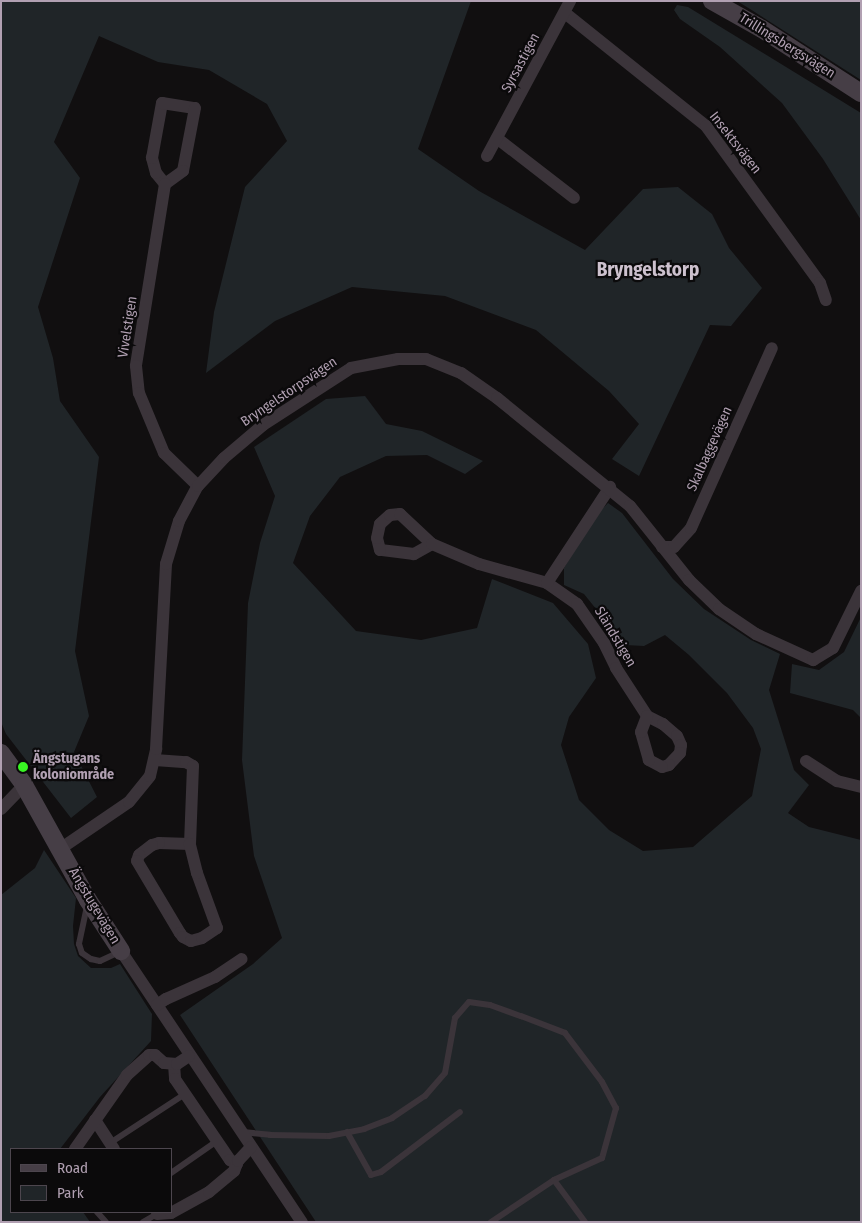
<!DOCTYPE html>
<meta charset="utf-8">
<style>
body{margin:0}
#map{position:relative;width:862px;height:1223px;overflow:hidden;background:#110f10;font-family:"Fira Sans Condensed",sans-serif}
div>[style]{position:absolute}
.green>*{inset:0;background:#202528}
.lane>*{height:6px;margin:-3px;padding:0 3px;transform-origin:3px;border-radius:3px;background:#3b343a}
.street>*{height:12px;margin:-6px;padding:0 6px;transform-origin:6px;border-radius:6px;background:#3b343a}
.secondary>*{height:18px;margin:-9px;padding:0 9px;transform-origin:9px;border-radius:9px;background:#463e46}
.dots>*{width:14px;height:14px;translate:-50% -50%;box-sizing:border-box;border:2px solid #0b0a0b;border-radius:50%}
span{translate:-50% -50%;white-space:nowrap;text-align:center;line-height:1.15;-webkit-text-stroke:4.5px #0b0a0b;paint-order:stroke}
.street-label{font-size:14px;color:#b1a0b2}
.poi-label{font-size:14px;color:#b1a0b2;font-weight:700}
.left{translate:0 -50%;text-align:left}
.district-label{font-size:19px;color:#cdc1ce;font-weight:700}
.frame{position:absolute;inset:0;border:2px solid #b1a0b2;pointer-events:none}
.legend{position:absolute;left:10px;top:1148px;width:162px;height:65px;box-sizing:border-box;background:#0b0a0b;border:1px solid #4d464e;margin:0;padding:6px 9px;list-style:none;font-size:15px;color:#b1a0b2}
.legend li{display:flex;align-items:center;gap:10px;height:25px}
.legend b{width:25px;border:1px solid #4d464e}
</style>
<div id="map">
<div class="green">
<div style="clip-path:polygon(1px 1px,471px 1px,418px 149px,479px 191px,585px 250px,643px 189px,678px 187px,712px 214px,729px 248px,762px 288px,731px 326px,710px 325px,639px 476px,612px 459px,639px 424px,609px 391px,536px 330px,445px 296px,352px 287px,275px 321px,206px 373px,214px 312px,245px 187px,287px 141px,267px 104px,209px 70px,158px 62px,99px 36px,54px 142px,80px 178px,38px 307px,53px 358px,60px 401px,99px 457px,75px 651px,89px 716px,74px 752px,97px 797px,71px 818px,6px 734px,1px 722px)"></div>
<div style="clip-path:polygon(737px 1px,861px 1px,861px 80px,750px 9px)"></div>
<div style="clip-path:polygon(677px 5px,688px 7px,861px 113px,861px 220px,823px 159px,782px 103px,720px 47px,680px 19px,674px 10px)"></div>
<div style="clip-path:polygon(365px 396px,386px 424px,422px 431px,483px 461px,465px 474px,427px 455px,386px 456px,340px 477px,310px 516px,293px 563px,356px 631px,421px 640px,477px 628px,492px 579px,553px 603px,588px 644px,596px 678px,569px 717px,561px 745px,579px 800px,609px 830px,643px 851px,693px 847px,752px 796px,761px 749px,753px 728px,727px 693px,689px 655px,665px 635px,644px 646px,625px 645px,584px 594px,564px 585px,564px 568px,594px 517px,608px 503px,622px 513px,673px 579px,704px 609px,751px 640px,780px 654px,769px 690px,794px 770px,809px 785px,788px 813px,809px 827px,861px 840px,861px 1222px,316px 1222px,180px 1015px,253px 964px,282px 938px,254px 856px,242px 760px,248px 603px,260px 543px,275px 496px,254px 447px,326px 399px)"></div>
<div style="clip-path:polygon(861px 617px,861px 718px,853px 710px,790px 693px,792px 664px,819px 670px,844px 652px)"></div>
<div style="clip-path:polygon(44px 850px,76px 898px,73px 926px,74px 944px,78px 956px,91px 968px,111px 968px,120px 964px,152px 1014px,151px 1041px,100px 1097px,60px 1149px,11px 1149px,11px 1212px,83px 1212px,90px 1222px,1px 1222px,1px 895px,35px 868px)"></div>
</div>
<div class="lane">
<div style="left:87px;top:906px;width:39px;rotate:102deg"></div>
<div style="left:79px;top:944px;width:9px;rotate:72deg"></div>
<div style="left:82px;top:953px;width:11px;rotate:34deg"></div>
<div style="left:91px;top:959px;width:9px;rotate:13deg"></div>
<div style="left:100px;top:961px;width:21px;rotate:-25deg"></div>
<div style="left:243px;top:1132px;width:27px;rotate:6deg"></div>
<div style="left:270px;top:1135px;width:59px;rotate:1deg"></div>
<div style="left:329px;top:1136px;width:36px;rotate:-11deg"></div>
<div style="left:364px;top:1129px;width:30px;rotate:-21deg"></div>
<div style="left:392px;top:1118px;width:40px;rotate:-34deg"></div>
<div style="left:425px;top:1096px;width:30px;rotate:-49deg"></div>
<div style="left:445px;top:1073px;width:56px;rotate:-79.7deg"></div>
<div style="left:455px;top:1018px;width:21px;rotate:-49deg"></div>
<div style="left:469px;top:1002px;width:21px;rotate:8deg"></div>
<div style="left:490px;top:1005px;width:33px;rotate:20deg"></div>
<div style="left:521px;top:1016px;width:47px;rotate:21.1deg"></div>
<div style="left:565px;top:1033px;width:61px;rotate:52.9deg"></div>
<div style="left:602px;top:1082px;width:30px;rotate:62deg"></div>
<div style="left:616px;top:1108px;width:52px;rotate:105.6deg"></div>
<div style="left:602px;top:1158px;width:53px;rotate:155.4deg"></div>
<div style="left:554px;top:1180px;width:76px;rotate:146.3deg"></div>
<div style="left:347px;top:1132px;width:49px;rotate:60.8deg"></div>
<div style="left:371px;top:1175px;width:10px;rotate:-17deg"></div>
<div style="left:381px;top:1172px;width:99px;rotate:-37.2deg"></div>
<div style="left:110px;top:1143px;width:90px;rotate:-33.2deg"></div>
<div style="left:171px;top:1173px;width:56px;rotate:-34.8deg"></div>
<div style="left:554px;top:1180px;width:52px;rotate:53.6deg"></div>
<div style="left:97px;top:1212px;width:13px;rotate:48deg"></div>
<div style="left:143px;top:1222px;width:16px;rotate:-30deg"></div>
</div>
<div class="street">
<div style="left:565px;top:13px;width:181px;rotate:38.7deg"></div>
<div style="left:706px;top:126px;width:194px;rotate:54deg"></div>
<div style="left:820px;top:283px;width:18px;rotate:71deg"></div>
<div style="left:498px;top:139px;width:96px;rotate:37.8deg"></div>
<div style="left:487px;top:156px;width:176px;rotate:-61.8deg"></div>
<div style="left:165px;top:184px;width:14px;rotate:-129deg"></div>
<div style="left:156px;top:173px;width:16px;rotate:-105deg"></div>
<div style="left:152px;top:158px;width:56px;rotate:-79.7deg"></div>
<div style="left:162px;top:103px;width:33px;rotate:9deg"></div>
<div style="left:195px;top:108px;width:64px;rotate:100.8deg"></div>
<div style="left:183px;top:171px;width:22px;rotate:144deg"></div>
<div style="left:165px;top:184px;width:184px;rotate:99.1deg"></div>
<div style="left:136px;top:366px;width:27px;rotate:84deg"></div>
<div style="left:139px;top:393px;width:65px;rotate:67.4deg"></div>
<div style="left:164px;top:453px;width:47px;rotate:44.1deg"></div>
<div style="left:432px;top:544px;width:21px;rotate:151deg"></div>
<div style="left:414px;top:554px;width:34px;rotate:-173deg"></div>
<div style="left:380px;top:550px;width:12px;rotate:-104deg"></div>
<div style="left:377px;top:538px;width:14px;rotate:-78deg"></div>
<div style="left:380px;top:524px;width:13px;rotate:-42deg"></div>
<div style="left:390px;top:515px;width:10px;rotate:-6deg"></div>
<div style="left:400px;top:514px;width:44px;rotate:43.2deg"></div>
<div style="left:432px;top:544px;width:51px;rotate:23.1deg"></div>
<div style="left:479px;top:564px;width:71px;rotate:15.6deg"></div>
<div style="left:547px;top:583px;width:37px;rotate:35deg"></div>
<div style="left:577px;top:604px;width:47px;rotate:55.3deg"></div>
<div style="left:604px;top:643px;width:28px;rotate:64deg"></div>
<div style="left:616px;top:668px;width:57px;rotate:57.1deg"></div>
<div style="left:647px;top:716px;width:18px;rotate:27deg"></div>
<div style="left:663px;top:724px;width:18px;rotate:41deg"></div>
<div style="left:677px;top:736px;width:10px;rotate:66deg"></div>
<div style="left:681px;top:745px;width:8px;rotate:97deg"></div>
<div style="left:680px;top:753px;width:16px;rotate:133deg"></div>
<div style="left:669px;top:765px;width:7px;rotate:164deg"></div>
<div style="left:662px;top:767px;width:15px;rotate:-152deg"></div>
<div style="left:649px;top:760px;width:29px;rotate:-106deg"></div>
<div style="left:641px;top:732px;width:17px;rotate:-69deg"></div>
<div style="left:662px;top:547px;width:12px"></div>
<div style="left:674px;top:547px;width:25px;rotate:-48deg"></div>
<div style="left:691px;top:528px;width:197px;rotate:-65.8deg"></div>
<div style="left:547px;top:583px;width:115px;rotate:-56.7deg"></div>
<div style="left:155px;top:760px;width:31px;rotate:4deg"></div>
<div style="left:186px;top:762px;width:8px;rotate:30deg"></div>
<div style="left:193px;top:766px;width:78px;rotate:92.2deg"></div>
<div style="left:190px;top:844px;width:31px;rotate:-178deg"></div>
<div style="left:159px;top:843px;width:7px;rotate:164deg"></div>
<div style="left:152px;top:845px;width:16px;rotate:142deg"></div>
<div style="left:139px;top:855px;width:6px;rotate:108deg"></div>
<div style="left:137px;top:861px;width:84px;rotate:59.2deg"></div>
<div style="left:180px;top:933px;width:5px;rotate:53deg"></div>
<div style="left:183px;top:937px;width:9px;rotate:27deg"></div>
<div style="left:191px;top:941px;width:11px;rotate:-15deg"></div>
<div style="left:202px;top:938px;width:18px;rotate:-34deg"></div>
<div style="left:217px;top:928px;width:59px;rotate:-110deg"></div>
<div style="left:197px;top:873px;width:30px;rotate:-104deg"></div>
<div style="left:806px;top:761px;width:37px;rotate:33deg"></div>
<div style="left:837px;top:781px;width:25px;rotate:14deg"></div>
<div style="left:1px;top:809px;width:33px;rotate:-46deg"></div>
<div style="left:60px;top:849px;width:83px;rotate:-34.3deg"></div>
<div style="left:129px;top:802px;width:33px;rotate:-51deg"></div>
<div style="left:150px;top:776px;width:28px;rotate:-77deg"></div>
<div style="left:156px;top:749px;width:185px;rotate:-86.9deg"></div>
<div style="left:166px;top:564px;width:45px;rotate:-73.2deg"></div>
<div style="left:179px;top:521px;width:40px;rotate:-62deg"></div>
<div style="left:198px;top:486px;width:38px;rotate:-47deg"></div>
<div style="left:224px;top:458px;width:51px;rotate:-40.2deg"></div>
<div style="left:263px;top:425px;width:105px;rotate:-32.9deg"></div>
<div style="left:351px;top:368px;width:48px;rotate:-10.8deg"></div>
<div style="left:398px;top:359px;width:28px"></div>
<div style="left:426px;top:359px;width:38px;rotate:22deg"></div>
<div style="left:461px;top:373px;width:44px;rotate:34.8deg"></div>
<div style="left:497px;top:398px;width:171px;rotate:39.1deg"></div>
<div style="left:630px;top:506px;width:95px;rotate:51.4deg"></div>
<div style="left:689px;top:580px;width:42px;rotate:44deg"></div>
<div style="left:719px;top:609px;width:45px;rotate:34deg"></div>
<div style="left:756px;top:634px;width:63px;rotate:24.5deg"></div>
<div style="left:813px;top:660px;width:23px;rotate:-31deg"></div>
<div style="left:833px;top:648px;width:64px;rotate:-63.8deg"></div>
<div style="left:121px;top:951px;width:326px;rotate:56.3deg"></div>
<div style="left:157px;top:1005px;width:11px;rotate:-34deg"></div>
<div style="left:166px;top:999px;width:54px;rotate:-24.2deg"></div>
<div style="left:215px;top:977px;width:32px;rotate:-34deg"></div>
<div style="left:174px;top:1064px;width:15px;rotate:86deg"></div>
<div style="left:175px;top:1079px;width:98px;rotate:55.8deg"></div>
<div style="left:230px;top:1160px;width:8px;rotate:30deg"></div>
<div style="left:95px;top:1120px;width:35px;rotate:57deg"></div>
<div style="left:75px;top:1149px;width:90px;rotate:-54.9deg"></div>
<div style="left:127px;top:1075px;width:30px;rotate:-42deg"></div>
<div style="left:149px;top:1055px;width:6px"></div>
<div style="left:155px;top:1055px;width:12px;rotate:42deg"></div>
<div style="left:164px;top:1063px;width:13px;rotate:4deg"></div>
<div style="left:177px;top:1064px;width:14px;rotate:-34deg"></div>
<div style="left:157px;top:1214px;width:14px;rotate:-4deg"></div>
<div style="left:171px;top:1213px;width:43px;rotate:-28.9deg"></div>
<div style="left:209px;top:1192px;width:33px;rotate:-40deg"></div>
<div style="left:234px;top:1171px;width:11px;rotate:-68deg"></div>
<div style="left:238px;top:1161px;width:19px;rotate:-47deg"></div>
</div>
<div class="secondary">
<div style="left:712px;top:1px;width:57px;rotate:29.2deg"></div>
<div style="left:762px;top:29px;width:118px;rotate:32.9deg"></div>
<div style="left:1px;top:753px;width:39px;rotate:54deg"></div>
<div style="left:24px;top:785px;width:132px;rotate:60.9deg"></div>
<div style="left:88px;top:900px;width:61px;rotate:57.1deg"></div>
</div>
<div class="dots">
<div style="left:23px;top:767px;background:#38f523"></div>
</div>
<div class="street-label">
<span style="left:787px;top:46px;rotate:32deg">Trillingsbergsvägen</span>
<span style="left:521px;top:63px;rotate:-62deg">Syrsastigen</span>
<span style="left:735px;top:143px;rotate:52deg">Insektsvägen</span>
<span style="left:128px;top:327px;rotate:-81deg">Vivelstigen</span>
<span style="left:289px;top:392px;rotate:-34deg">Bryngelstorpsvägen</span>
<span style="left:710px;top:449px;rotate:-66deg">Skalbaggevägen</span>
<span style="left:615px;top:637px;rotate:59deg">Sländstigen</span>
<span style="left:94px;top:906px;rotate:59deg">Ängstugevägen</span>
</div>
<div class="poi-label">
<span class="left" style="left:33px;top:767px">Ängstugans<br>koloniområde</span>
</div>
<div class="district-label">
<span style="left:648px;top:270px">Bryngelstorp</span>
</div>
<div class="frame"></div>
<ul class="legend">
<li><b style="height:6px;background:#463e46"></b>Road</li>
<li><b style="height:14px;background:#202528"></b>Park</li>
</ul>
</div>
